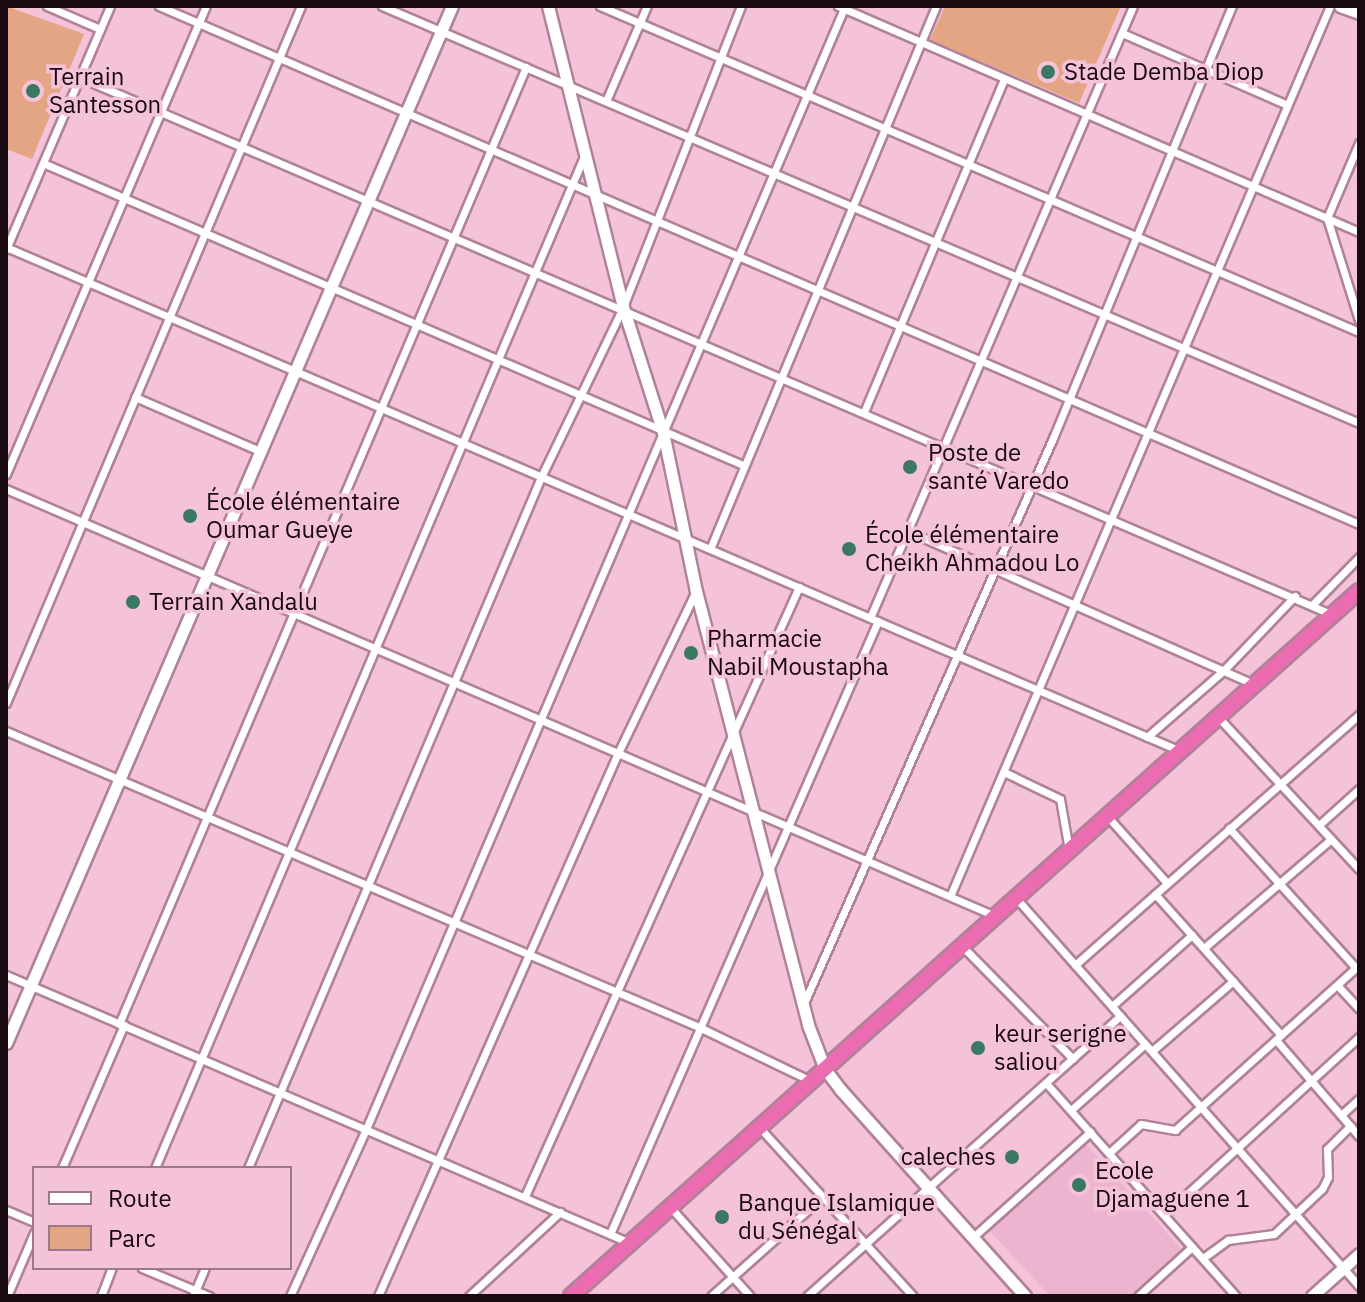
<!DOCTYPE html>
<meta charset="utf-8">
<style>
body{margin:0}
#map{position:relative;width:1365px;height:1302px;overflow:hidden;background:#f4c2d9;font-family:"IBM Plex Sans",sans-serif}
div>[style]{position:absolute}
.built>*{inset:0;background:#edb4cf}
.green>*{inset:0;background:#e3a583}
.roads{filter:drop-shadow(2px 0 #b08298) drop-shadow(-2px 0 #b08298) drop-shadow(0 2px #b08298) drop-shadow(0 -2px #b08298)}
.street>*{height:7px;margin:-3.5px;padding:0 3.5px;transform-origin:3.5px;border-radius:3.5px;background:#fff}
.secondary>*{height:11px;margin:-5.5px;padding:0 5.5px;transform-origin:5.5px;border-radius:5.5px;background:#fff}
.highway>*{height:14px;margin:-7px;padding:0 7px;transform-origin:7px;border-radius:7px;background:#eb6cb0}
.dots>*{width:22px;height:22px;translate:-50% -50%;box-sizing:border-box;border:4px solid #f4c2d9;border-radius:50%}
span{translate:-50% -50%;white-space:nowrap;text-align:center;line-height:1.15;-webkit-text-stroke:7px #f4c2d9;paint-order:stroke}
.poi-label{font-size:24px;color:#190911}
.left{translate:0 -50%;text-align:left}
.right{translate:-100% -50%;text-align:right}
.frame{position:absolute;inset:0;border:8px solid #190911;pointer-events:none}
.legend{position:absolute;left:32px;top:1166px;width:260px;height:104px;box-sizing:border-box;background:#f4c2d9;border:2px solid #9c7889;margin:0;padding:10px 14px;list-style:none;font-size:24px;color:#190911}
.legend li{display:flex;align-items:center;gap:16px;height:40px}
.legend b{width:40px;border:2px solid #9c7889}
</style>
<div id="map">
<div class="built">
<div style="clip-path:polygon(1084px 1142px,1184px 1252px,1133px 1296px,1050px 1296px,987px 1228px)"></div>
</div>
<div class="green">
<div style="clip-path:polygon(6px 6px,84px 34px,32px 159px,6px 149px)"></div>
<div style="clip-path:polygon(945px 6px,1121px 6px,1079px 103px,930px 40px)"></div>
</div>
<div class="roads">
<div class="street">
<div style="left:47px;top:6px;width:58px;rotate:23.5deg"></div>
<div style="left:159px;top:6px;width:1307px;rotate:23.35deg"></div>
<div style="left:382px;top:6px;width:1062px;rotate:23.11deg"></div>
<div style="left:600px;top:6px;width:826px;rotate:23.24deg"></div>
<div style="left:838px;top:6px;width:568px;rotate:23.45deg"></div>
<div style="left:1122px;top:33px;width:178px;rotate:23.5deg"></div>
<div style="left:79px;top:77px;width:1365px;rotate:23.22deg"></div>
<div style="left:606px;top:101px;width:103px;rotate:-66.7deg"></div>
<div style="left:1359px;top:143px;width:82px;rotate:113.1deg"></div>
<div style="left:1327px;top:218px;width:107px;rotate:72.6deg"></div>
<div style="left:43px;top:163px;width:762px;rotate:23.34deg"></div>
<div style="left:6px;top:247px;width:1278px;rotate:23.23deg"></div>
<div style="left:6px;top:249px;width:264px;rotate:-66.8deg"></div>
<div style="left:135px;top:397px;width:136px;rotate:23.4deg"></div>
<div style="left:864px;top:412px;width:359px;rotate:-67.2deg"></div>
<div style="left:6px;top:474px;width:509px;rotate:-66.86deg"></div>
<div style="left:6px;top:489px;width:1077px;rotate:23.35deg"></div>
<div style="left:908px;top:531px;width:377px;rotate:23.9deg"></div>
<div style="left:710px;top:549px;width:588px;rotate:-67.4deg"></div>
<div style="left:1313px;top:604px;width:66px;rotate:-45.6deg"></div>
<div style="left:870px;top:618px;width:666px;rotate:-66.74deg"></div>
<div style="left:6px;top:703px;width:757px;rotate:-67.06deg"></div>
<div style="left:1219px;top:718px;width:206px;rotate:47.2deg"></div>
<div style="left:6px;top:731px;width:754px;rotate:23.13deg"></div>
<div style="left:699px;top:1027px;width:124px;rotate:25.7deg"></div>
<div style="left:1147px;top:737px;width:101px;rotate:-41deg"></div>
<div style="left:1223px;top:671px;width:104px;rotate:-46.2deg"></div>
<div style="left:1004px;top:772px;width:62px;rotate:25.7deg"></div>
<div style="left:1060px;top:799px;width:52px;rotate:80deg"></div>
<div style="left:1108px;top:817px;width:89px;rotate:48.2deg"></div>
<div style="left:1319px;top:825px;width:54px;rotate:-42deg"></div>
<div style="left:1229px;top:828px;width:189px;rotate:47.8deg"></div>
<div style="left:951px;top:894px;width:965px;rotate:-66.89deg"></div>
<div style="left:1155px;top:894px;width:189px;rotate:48.2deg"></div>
<div style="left:1016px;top:898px;width:518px;rotate:48.52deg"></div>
<div style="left:962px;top:946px;width:158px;rotate:45.5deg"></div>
<div style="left:1204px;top:948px;width:167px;rotate:-40.6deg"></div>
<div style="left:1075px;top:965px;width:378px;rotate:-41.4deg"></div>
<div style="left:6px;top:975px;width:679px;rotate:23.24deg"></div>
<div style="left:1337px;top:985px;width:33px;rotate:47deg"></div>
<div style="left:804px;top:1003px;width:617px;rotate:-66.22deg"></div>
<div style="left:1053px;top:438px;width:468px;rotate:-67.5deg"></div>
<div style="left:1112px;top:1006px;width:107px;rotate:-41.6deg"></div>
<div style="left:119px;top:1024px;width:1040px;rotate:-66.96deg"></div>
<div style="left:1276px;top:1040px;width:127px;rotate:49.2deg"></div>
<div style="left:1152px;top:1051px;width:107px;rotate:-40.8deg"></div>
<div style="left:1046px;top:1083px;width:285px;rotate:48.3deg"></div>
<div style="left:1071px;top:1110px;width:99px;rotate:-41.7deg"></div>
<div style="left:1341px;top:1115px;width:24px;rotate:-42deg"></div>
<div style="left:760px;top:1128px;width:227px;rotate:47.7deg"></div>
<div style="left:1109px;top:1153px;width:43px;rotate:-42.2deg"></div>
<div style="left:1141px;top:1124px;width:35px;rotate:10deg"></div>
<div style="left:1175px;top:1130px;width:247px;rotate:-41.9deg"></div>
<div style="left:62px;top:1168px;width:156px;rotate:-66.6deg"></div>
<div style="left:155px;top:1168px;width:1101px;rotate:-67.02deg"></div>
<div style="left:248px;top:1168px;width:751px;rotate:-67.02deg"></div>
<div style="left:541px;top:477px;width:189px;rotate:-64.2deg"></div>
<div style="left:623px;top:307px;width:323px;rotate:-68.6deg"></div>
<div style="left:525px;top:1196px;width:668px;rotate:-65.78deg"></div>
<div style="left:671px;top:1208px;width:118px;rotate:48.1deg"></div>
<div style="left:6px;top:1210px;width:30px;rotate:23deg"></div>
<div style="left:1164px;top:1215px;width:264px;rotate:-42.4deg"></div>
<div style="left:610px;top:1234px;width:669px;rotate:-66.39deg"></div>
<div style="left:972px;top:1238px;width:159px;rotate:-41.9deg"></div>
<div style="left:1203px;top:1258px;width:31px;rotate:-36deg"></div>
<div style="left:1228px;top:1240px;width:46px;rotate:-7.4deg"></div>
<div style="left:1274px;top:1234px;width:66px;rotate:-43.2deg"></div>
<div style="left:1322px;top:1189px;width:13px;rotate:-63deg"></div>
<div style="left:1328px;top:1177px;width:28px;rotate:-92deg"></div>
<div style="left:1327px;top:1149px;width:33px;rotate:-45deg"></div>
<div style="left:142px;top:1268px;width:73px;rotate:22.7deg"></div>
<div style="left:7px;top:1296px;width:69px;rotate:-66.8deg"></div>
<div style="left:101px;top:1296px;width:30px;rotate:-69deg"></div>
<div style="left:193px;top:1296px;width:30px;rotate:-67deg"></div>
<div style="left:290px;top:1296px;width:183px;rotate:-65.5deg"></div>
<div style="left:366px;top:1129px;width:1221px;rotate:-66.9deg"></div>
<div style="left:378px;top:1296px;width:594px;rotate:-66.16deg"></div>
<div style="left:618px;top:753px;width:178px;rotate:-64.3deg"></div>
<div style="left:469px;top:1296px;width:124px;rotate:-42.7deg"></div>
<div style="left:711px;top:1296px;width:149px;rotate:-41.7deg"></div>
<div style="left:807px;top:1296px;width:420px;rotate:-41.8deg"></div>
<div style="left:1138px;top:1296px;width:73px;rotate:-42.2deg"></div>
</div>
<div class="secondary">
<div style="left:548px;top:6px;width:310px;rotate:76deg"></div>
<div style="left:623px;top:307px;width:131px;rotate:72.3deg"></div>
<div style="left:663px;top:432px;width:162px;rotate:78.3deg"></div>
<div style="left:696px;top:591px;width:448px;rotate:75.5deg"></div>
<div style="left:808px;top:1025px;width:47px;rotate:68.9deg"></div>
<div style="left:825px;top:1069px;width:25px;rotate:53deg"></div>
<div style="left:840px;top:1089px;width:278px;rotate:48.2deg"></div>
<div style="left:1340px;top:6px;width:20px;rotate:20deg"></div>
<div style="left:6px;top:1043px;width:1129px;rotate:-66.73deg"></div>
<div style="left:1312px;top:1296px;width:63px;rotate:-41.8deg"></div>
</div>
<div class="highway">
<div style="left:571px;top:1296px;width:1057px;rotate:-41.82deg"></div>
</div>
</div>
<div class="dots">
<div style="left:1048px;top:72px;background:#3b7863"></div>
<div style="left:33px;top:91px;background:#3b7863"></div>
<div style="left:910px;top:467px;background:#3b7863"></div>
<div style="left:190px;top:516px;background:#3b7863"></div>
<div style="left:849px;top:549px;background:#3b7863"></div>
<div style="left:133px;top:602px;background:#3b7863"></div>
<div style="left:691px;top:653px;background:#3b7863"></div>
<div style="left:978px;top:1048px;background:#3b7863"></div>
<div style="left:1012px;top:1157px;background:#3b7863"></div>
<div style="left:1079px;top:1185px;background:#3b7863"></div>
<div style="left:722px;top:1217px;background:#3b7863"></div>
</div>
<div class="poi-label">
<span class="left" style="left:1064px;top:72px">Stade Demba Diop</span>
<span class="left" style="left:49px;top:91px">Terrain<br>Santesson</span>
<span class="left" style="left:928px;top:467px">Poste de<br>santé Varedo</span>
<span class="left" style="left:206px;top:516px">École élémentaire<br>Oumar Gueye</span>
<span class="left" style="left:865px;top:549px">École élémentaire<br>Cheikh Ahmadou Lo</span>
<span class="left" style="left:149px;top:602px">Terrain Xandalu</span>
<span class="left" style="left:707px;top:653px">Pharmacie<br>Nabil Moustapha</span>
<span class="left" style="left:994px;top:1048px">keur serigne<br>saliou</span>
<span class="right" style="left:996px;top:1157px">caleches</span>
<span class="left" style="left:1095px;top:1185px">Ecole<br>Djamaguene 1</span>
<span class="left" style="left:738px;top:1217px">Banque Islamique<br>du Sénégal</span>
</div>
<div class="frame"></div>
<ul class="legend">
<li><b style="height:10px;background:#fff"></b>Route</li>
<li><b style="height:22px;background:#e3a583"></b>Parc</li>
</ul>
</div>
